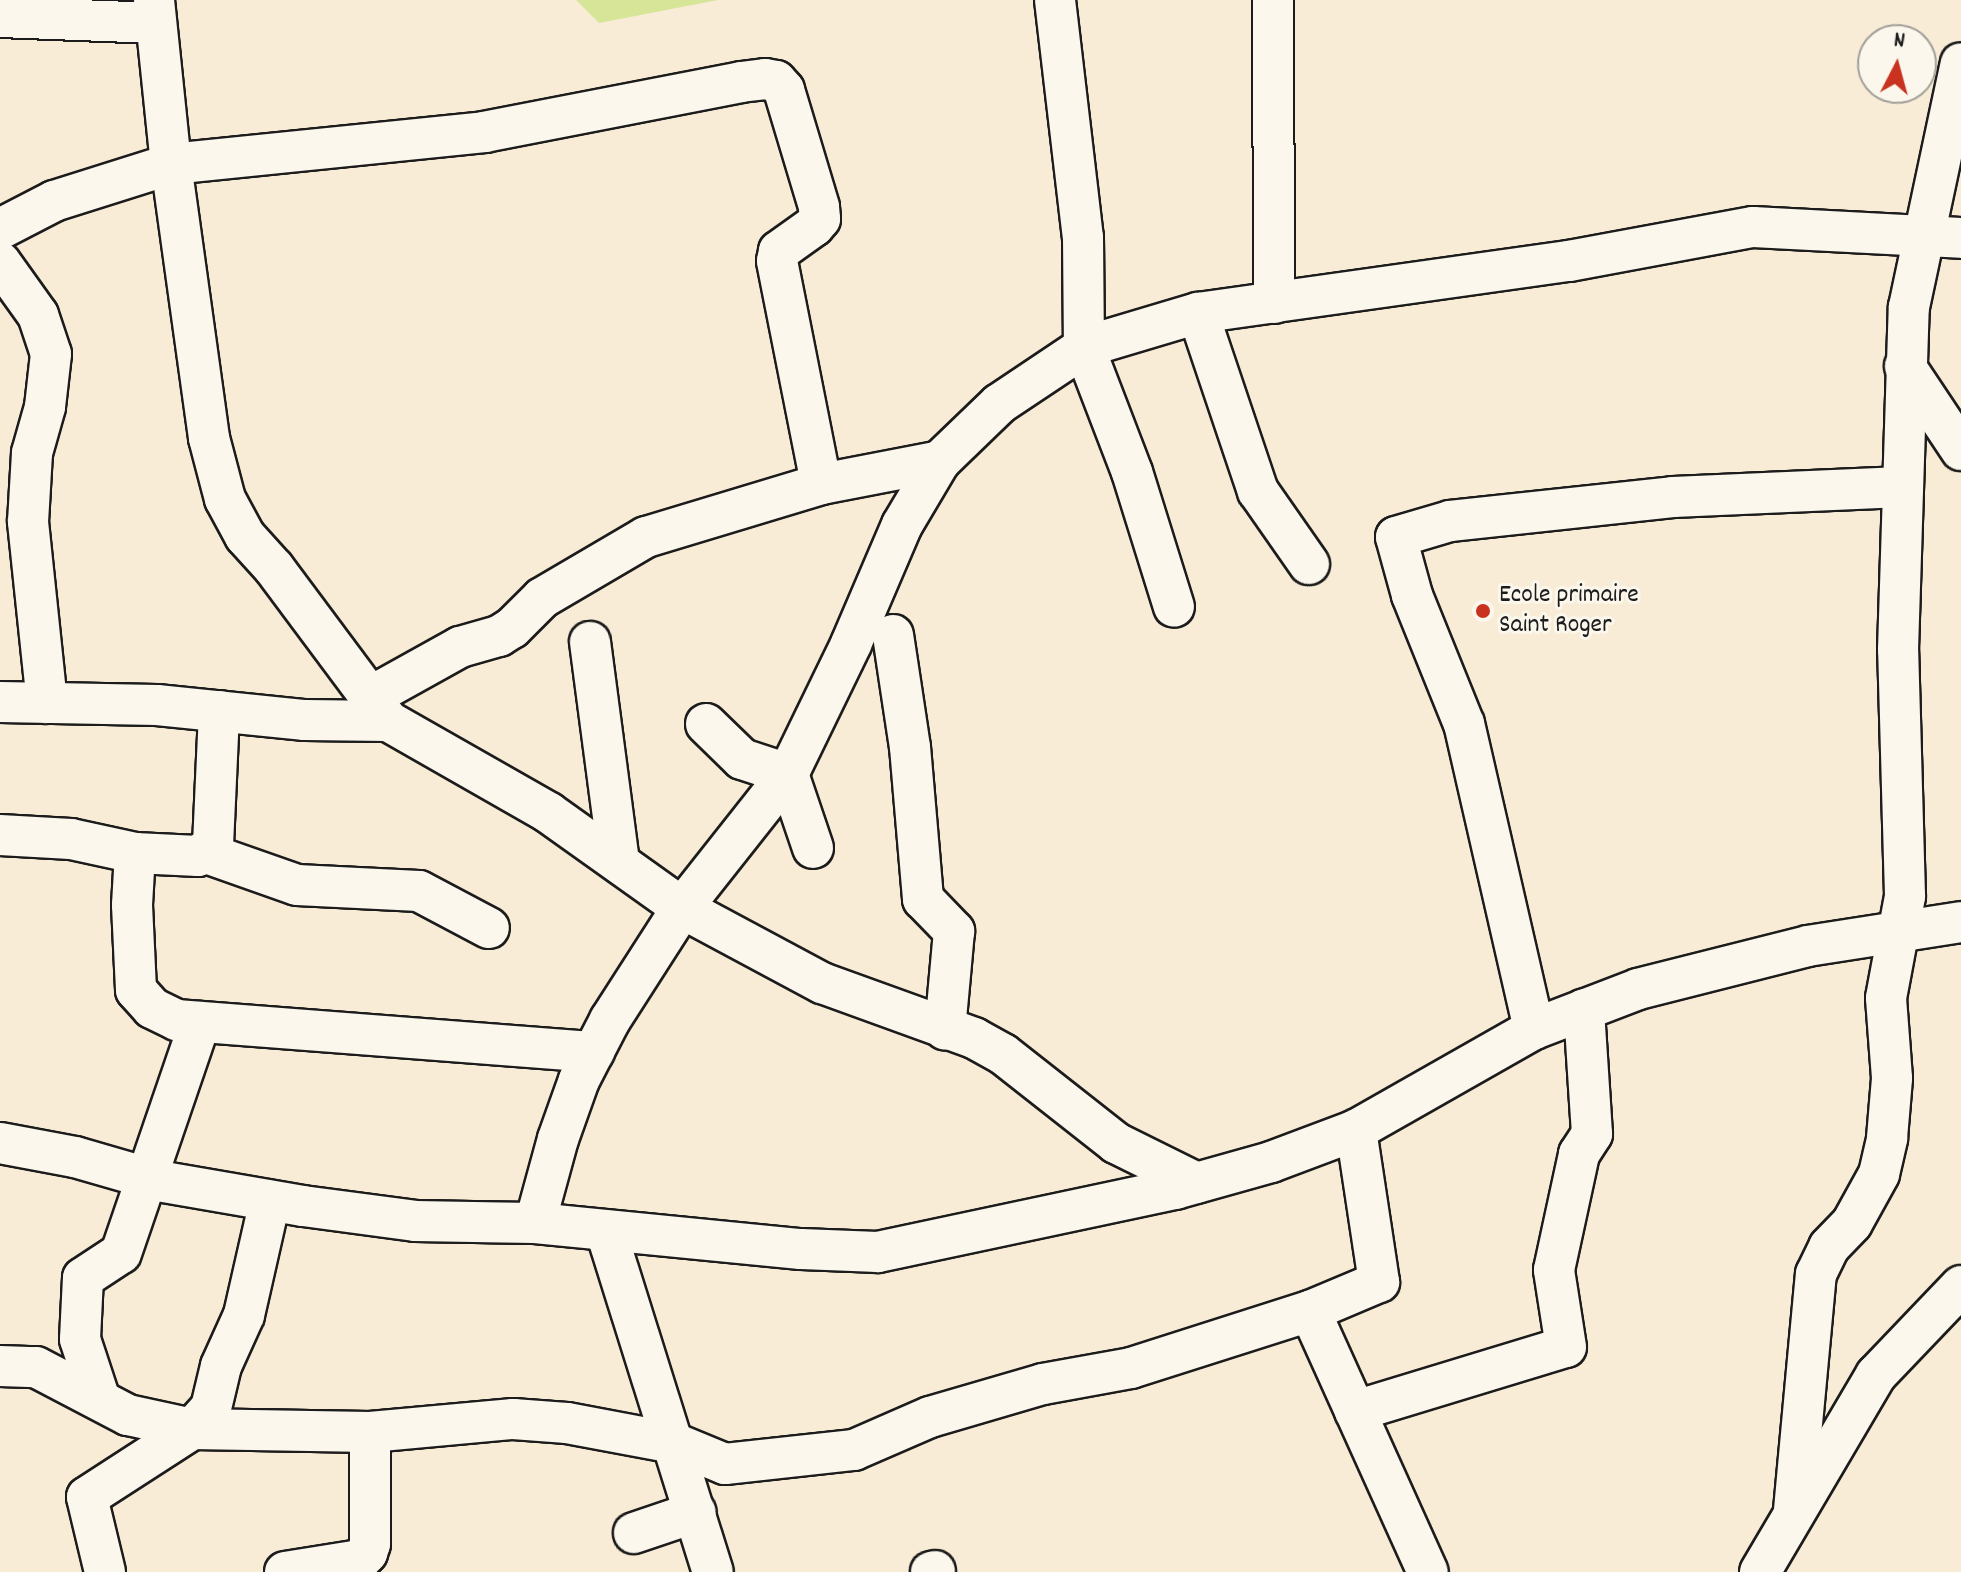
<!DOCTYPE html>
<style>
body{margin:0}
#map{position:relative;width:1961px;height:1572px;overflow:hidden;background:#f8ecd6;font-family:Dekko,sans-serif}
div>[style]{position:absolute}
.green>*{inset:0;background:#d7e598}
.roads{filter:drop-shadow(2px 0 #1c1c1c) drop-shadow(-2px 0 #1c1c1c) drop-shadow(0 2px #1c1c1c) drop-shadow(0 -2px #1c1c1c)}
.street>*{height:40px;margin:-20px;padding:0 20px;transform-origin:20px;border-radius:20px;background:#fbf7ec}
.dots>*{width:22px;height:22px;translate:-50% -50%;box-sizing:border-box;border:4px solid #fbf7ec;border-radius:50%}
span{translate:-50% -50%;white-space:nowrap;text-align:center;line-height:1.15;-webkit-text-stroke:6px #fbf7ec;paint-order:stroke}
.poi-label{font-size:26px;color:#1c1c1c}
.left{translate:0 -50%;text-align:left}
.north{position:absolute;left:1857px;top:24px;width:80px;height:80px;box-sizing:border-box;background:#fbf7ec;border:2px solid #a29f99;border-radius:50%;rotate:6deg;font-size:22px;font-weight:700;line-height:32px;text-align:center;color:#1c1c1c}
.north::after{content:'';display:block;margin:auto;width:28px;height:36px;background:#c8321e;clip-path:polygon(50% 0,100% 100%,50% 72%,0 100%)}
</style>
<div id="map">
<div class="green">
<div style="clip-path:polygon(576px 0,718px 0,599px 23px)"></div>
</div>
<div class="roads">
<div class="street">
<div style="left:154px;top:0;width:165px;rotate:84.1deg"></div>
<div style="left:171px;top:164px;width:277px;rotate:82.1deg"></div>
<div style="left:209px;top:438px;width:63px;rotate:75.3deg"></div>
<div style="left:225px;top:499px;width:42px;rotate:61.6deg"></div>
<div style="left:245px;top:536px;width:43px;rotate:47.8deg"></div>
<div style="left:274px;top:568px;width:191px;rotate:53.3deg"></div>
<div style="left:388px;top:721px;width:185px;rotate:29.7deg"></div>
<div style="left:549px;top:813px;width:163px;rotate:35.5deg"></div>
<div style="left:682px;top:908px;width:159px;rotate:28.2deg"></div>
<div style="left:822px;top:983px;width:162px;rotate:19.9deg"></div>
<div style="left:974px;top:1038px;width:33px;rotate:29deg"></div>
<div style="left:1003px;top:1054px;width:144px;rotate:38.2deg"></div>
<div style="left:1116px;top:1143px;width:90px;rotate:26.3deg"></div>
<div style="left:1055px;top:0;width:239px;rotate:83.3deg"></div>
<div style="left:1083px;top:237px;width:110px;rotate:89.5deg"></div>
<div style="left:1084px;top:347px;width:134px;rotate:69deg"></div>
<div style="left:1132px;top:472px;width:141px;rotate:72.7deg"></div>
<div style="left:1273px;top:0;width:303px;rotate:89.8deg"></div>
<div style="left:0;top:17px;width:156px;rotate:2.2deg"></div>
<div style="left:0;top:229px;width:61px;rotate:-27.4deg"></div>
<div style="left:54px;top:201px;width:123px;rotate:-17.5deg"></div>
<div style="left:171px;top:164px;width:315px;rotate:-5.8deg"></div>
<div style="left:484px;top:132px;width:262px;rotate:-11deg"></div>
<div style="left:741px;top:82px;width:24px;rotate:-7deg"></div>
<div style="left:765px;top:79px;width:11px;rotate:10deg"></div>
<div style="left:776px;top:81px;width:12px;rotate:48deg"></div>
<div style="left:784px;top:90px;width:122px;rotate:73.3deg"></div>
<div style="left:819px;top:207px;width:12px;rotate:85deg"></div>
<div style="left:820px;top:219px;width:9px;rotate:131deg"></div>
<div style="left:814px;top:226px;width:43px;rotate:144.5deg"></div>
<div style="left:779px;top:251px;width:10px;rotate:101deg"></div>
<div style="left:777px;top:261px;width:227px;rotate:78.8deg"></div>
<div style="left:821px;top:484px;width:121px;rotate:-10.9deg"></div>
<div style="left:0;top:262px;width:65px;rotate:54.4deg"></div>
<div style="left:38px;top:315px;width:41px;rotate:71.6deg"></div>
<div style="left:51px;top:354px;width:53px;rotate:96.5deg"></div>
<div style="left:45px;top:407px;width:48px;rotate:105.8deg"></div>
<div style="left:32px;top:453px;width:69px;rotate:93.3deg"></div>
<div style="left:28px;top:522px;width:182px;rotate:84deg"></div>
<div style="left:1198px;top:313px;width:188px;rotate:71.4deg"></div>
<div style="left:1258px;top:491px;width:89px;rotate:55.1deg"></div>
<div style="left:1905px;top:366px;width:101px;rotate:56.3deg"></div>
<div style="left:893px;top:635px;width:113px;rotate:81.4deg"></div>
<div style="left:910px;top:747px;width:153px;rotate:85.1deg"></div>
<div style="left:923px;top:899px;width:45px;rotate:45.9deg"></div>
<div style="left:954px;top:931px;width:99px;rotate:95.2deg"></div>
<div style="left:590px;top:642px;width:222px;rotate:82.5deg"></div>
<div style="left:370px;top:697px;width:103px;rotate:-29.1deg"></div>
<div style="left:460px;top:647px;width:41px;rotate:-15.8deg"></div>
<div style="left:499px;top:636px;width:15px;rotate:-32deg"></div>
<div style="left:512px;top:628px;width:42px;rotate:-45deg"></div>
<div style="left:542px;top:598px;width:121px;rotate:-30.4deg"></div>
<div style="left:646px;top:537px;width:183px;rotate:-16.8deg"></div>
<div style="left:0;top:702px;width:157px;rotate:1.1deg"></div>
<div style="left:157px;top:705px;width:149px;rotate:5.8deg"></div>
<div style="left:305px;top:720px;width:83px;rotate:0.7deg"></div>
<div style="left:706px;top:724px;width:50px;rotate:44.2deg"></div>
<div style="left:742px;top:759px;width:48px;rotate:18.1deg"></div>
<div style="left:788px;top:774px;width:78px;rotate:71.3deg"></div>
<div style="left:0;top:835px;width:71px;rotate:3.2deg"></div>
<div style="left:71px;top:839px;width:66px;rotate:12.3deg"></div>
<div style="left:135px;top:853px;width:52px;rotate:93.3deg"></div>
<div style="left:132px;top:905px;width:85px;rotate:87.3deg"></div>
<div style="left:136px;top:990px;width:24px;rotate:48deg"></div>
<div style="left:152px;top:1008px;width:28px;rotate:26deg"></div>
<div style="left:177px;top:1020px;width:418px;rotate:4.4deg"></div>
<div style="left:135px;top:853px;width:63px;rotate:2.7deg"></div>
<div style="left:198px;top:856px;width:19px;rotate:-36deg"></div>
<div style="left:213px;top:845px;width:134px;rotate:-87.4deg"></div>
<div style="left:206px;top:853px;width:96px;rotate:19.4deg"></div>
<div style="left:297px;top:885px;width:122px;rotate:2.8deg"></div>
<div style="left:419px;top:891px;width:79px;rotate:27.9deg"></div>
<div style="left:1534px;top:1029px;width:313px;rotate:-102.9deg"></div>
<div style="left:1464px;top:724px;width:139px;rotate:-112deg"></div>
<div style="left:1412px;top:595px;width:60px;rotate:-105.4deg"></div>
<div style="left:1396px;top:537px;width:56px;rotate:-16.5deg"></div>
<div style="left:1450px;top:521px;width:224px;rotate:-6.1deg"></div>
<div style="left:1673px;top:497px;width:229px;rotate:-2.5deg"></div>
<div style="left:0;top:1143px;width:76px;rotate:10.6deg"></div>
<div style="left:75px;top:1157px;width:86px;rotate:16.1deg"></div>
<div style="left:158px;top:1181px;width:147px;rotate:9.8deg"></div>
<div style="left:303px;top:1206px;width:113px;rotate:7.6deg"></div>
<div style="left:415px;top:1221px;width:120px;rotate:1deg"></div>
<div style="left:535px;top:1223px;width:267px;rotate:5.6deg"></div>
<div style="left:801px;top:1249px;width:77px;rotate:2.2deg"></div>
<div style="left:878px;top:1252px;width:304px;rotate:-12deg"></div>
<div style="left:1175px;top:1189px;width:100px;rotate:-15.7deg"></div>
<div style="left:1271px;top:1162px;width:91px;rotate:-20.6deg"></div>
<div style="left:1356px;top:1130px;width:205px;rotate:-29.6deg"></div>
<div style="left:1534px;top:1029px;width:111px;rotate:-21deg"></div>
<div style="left:1638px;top:989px;width:175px;rotate:-14.2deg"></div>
<div style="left:1808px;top:946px;width:155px;rotate:-8.9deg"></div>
<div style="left:535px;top:1223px;width:87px;rotate:-74.7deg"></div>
<div style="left:558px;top:1139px;width:63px;rotate:-70.4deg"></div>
<div style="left:579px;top:1080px;width:68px;rotate:-62.7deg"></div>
<div style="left:610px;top:1020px;width:133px;rotate:-57.3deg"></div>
<div style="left:682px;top:908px;width:171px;rotate:-51.7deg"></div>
<div style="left:788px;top:774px;width:144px;rotate:-64.1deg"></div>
<div style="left:851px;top:644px;width:129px;rotate:-66.8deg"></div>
<div style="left:902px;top:525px;width:74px;rotate:-59.3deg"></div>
<div style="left:940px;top:461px;width:82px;rotate:-44deg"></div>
<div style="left:999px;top:404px;width:102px;rotate:-33.8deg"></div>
<div style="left:1084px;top:347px;width:119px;rotate:-16.6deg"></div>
<div style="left:1198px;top:313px;width:375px;rotate:-8deg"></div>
<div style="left:1569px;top:261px;width:187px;rotate:-10.5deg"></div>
<div style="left:1753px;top:227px;width:208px;rotate:3deg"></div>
<div style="left:606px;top:1231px;width:357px;rotate:72.6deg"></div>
<div style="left:1310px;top:1311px;width:286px;rotate:65.7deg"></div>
<div style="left:0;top:1366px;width:36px;rotate:2deg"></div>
<div style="left:36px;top:1367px;width:104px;rotate:27.6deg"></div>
<div style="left:128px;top:1415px;width:66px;rotate:12.3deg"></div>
<div style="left:192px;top:1429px;width:178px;rotate:1deg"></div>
<div style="left:370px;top:1432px;width:144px;rotate:-5.2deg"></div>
<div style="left:513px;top:1419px;width:54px;rotate:4.2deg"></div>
<div style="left:567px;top:1423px;width:109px;rotate:10.6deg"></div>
<div style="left:674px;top:1443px;width:55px;rotate:22.4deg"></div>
<div style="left:725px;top:1464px;width:130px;rotate:-6.2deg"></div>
<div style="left:854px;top:1450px;width:83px;rotate:-23.5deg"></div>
<div style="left:930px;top:1417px;width:118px;rotate:-16.3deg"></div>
<div style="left:1043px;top:1384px;width:89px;rotate:-10.3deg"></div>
<div style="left:1131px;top:1368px;width:188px;rotate:-17.7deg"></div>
<div style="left:1310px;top:1311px;width:75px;rotate:-22.8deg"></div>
<div style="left:1379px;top:1282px;width:154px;rotate:-98.6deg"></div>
<div style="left:100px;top:1400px;width:64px;rotate:-108.2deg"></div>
<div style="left:80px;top:1339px;width:61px;rotate:-87.2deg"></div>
<div style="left:83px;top:1278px;width:45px;rotate:-33.3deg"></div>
<div style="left:121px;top:1253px;width:244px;rotate:-71.1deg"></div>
<div style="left:1355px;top:1411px;width:220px;rotate:-16.9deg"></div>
<div style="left:1566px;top:1347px;width:78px;rotate:-98.9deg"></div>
<div style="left:1554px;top:1270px;width:119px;rotate:-77.8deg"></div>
<div style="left:1579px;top:1154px;width:24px;rotate:-57deg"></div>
<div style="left:1592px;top:1134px;width:125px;rotate:-93.7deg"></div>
<div style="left:1794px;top:1510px;width:237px;rotate:-84.7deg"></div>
<div style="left:1816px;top:1274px;width:30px;rotate:-64deg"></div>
<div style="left:1829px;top:1247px;width:33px;rotate:-46deg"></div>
<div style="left:1852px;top:1223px;width:56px;rotate:-61.1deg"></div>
<div style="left:1879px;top:1174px;width:37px;rotate:-77deg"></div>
<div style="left:1887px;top:1138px;width:60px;rotate:-85.2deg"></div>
<div style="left:1892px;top:1078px;width:80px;rotate:-94.3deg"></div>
<div style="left:1886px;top:998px;width:104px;rotate:-79.4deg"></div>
<div style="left:1905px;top:896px;width:246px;rotate:-91.6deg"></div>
<div style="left:1898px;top:650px;width:343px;rotate:-88.2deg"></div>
<div style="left:1909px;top:307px;width:249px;rotate:-78deg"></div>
<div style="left:634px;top:1533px;width:65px;rotate:-18.7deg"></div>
<div style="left:105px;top:1572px;width:77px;rotate:-103.5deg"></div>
<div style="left:87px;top:1497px;width:125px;rotate:-32.9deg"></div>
<div style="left:192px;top:1429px;width:28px;rotate:-48deg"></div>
<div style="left:211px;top:1408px;width:43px;rotate:-76.6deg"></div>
<div style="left:221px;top:1366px;width:56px;rotate:-65.7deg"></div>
<div style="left:244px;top:1315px;width:117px;rotate:-77.2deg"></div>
<div style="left:285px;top:1572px;width:76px;rotate:-9.1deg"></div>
<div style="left:360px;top:1560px;width:10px;rotate:-45deg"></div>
<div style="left:367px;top:1553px;width:9px;rotate:-72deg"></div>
<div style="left:370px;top:1544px;width:112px;rotate:-90deg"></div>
<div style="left:931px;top:1572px;width:4px;rotate:-14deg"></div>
<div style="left:1760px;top:1572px;width:229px;rotate:-59.5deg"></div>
<div style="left:1876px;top:1375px;width:123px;rotate:-46.3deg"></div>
</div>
</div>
<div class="dots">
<div style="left:1483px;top:611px;background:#c8321e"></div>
</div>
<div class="poi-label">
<span class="left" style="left:1499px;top:611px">Ecole primaire<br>Saint Roger</span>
</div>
<div class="north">N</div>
</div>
